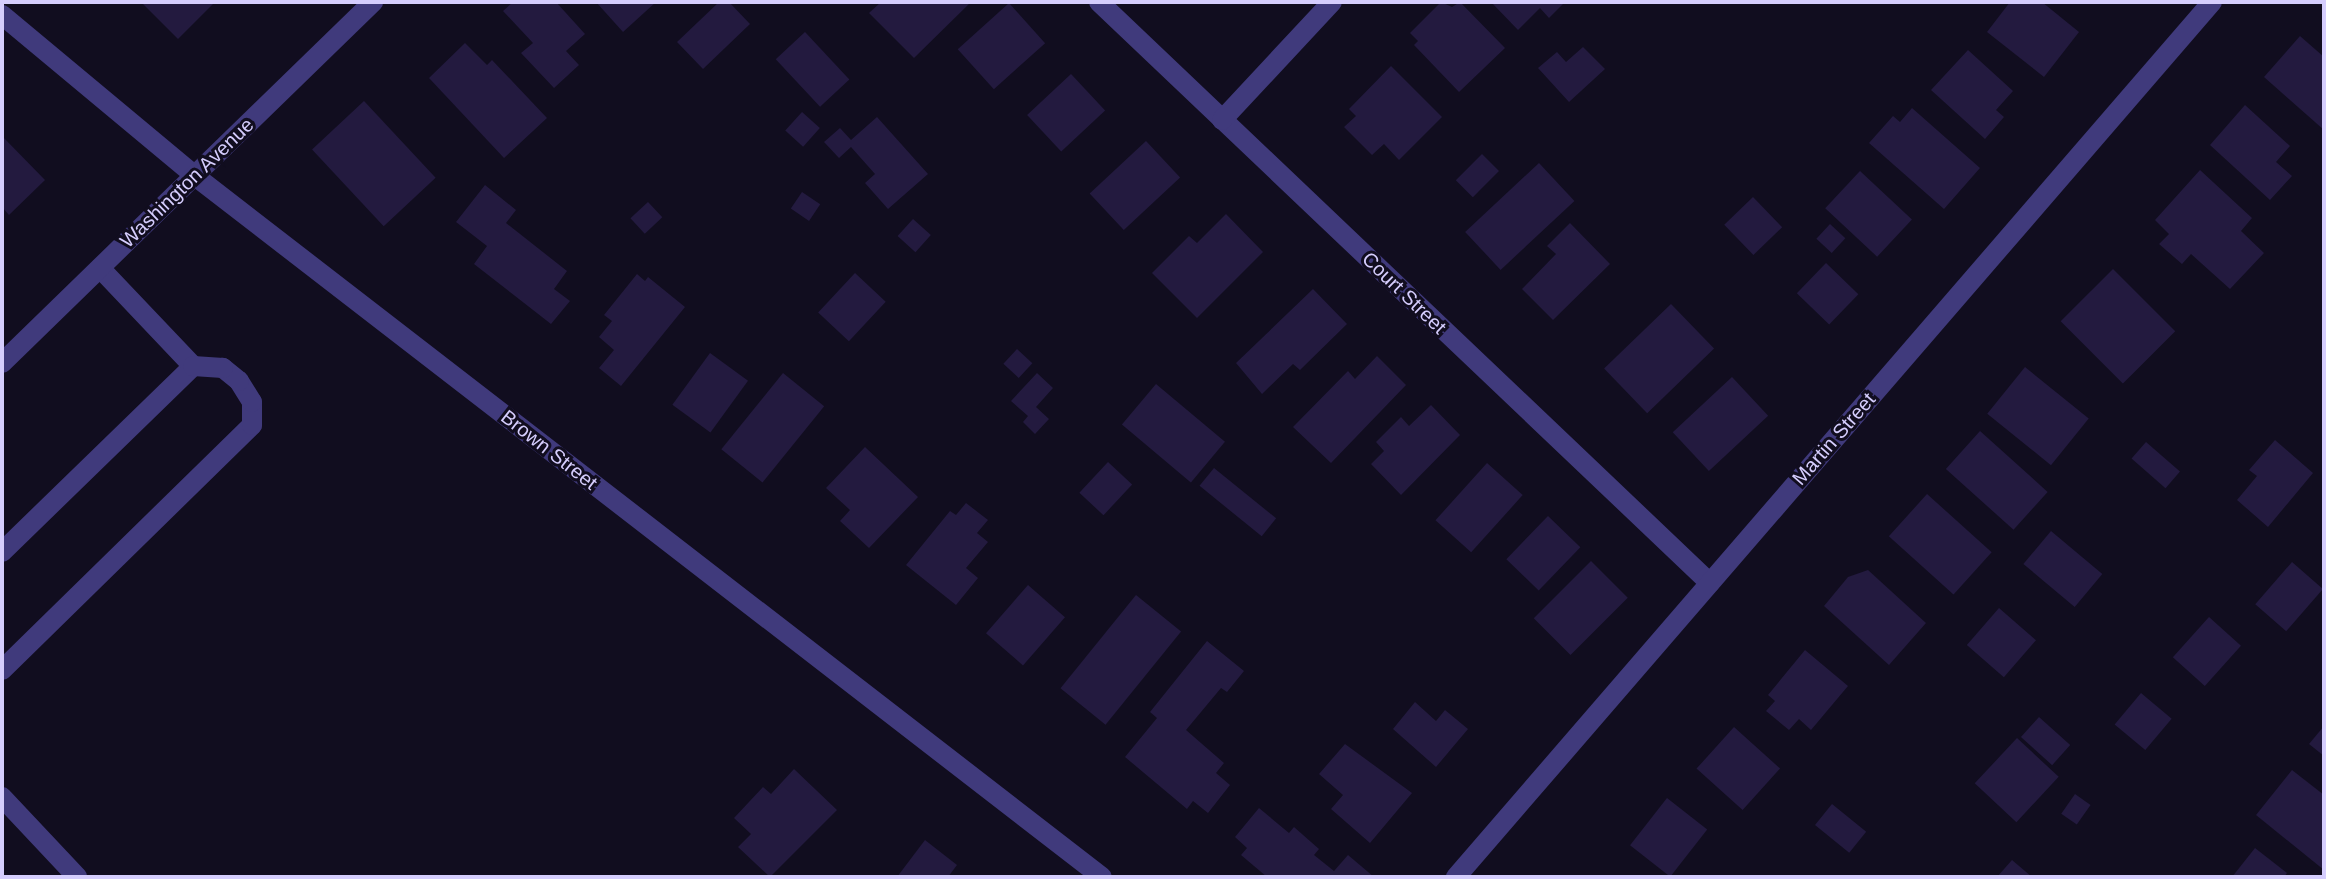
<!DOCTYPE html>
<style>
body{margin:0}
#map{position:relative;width:2326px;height:879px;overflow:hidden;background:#110d1f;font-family:Arial,sans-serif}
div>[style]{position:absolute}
.building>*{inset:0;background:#231a3f;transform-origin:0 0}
.service>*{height:20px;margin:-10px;padding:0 10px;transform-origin:10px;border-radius:10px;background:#403a7c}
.minor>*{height:20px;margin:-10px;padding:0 10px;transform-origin:10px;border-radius:10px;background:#403a7c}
span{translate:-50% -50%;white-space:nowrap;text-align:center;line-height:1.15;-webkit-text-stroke:6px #110d1f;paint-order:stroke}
.street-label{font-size:20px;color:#d5cdfd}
.frame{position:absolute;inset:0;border:4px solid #d5cdfd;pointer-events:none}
</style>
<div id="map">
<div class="building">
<div style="clip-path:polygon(141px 2px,215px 2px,178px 39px)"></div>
<div style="clip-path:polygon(513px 2px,556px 2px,585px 34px,566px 51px,579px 65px,554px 88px,521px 53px,533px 43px,503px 11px)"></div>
<div style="clip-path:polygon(596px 2px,656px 2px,623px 32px)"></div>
<div style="clip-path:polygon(719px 2px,729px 2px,750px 24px,703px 69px,677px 42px)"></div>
<div style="clip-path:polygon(881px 2px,971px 2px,914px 58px,869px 13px)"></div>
<div style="clip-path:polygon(1441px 2px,1452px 7px,1460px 2px,1505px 48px,1459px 92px,1414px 45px,1418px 41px,1410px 33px)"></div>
<div style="clip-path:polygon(1491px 2px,1565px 2px,1549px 18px,1540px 8px,1518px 30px)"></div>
<div style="clip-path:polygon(2010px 2px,2042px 2px,2079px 32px,2044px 77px,1987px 32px)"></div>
<div style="left:1009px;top:3px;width:54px;height:69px;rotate:48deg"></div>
<div style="left:805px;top:32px;width:65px;height:40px;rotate:47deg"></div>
<div style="clip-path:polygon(2300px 36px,2324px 57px,2324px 130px,2264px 77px)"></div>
<div style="clip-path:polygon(465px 43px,487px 65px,492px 60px,547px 118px,504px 158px,429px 78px)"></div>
<div style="clip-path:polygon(1583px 47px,1605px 69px,1569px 102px,1538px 68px,1557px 52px,1566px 62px)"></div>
<div style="clip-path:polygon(1968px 50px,2013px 91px,1996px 110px,2004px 117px,1985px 139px,1931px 90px)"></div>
<div style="clip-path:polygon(1391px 66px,1442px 117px,1399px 160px,1384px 144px,1372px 155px,1344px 127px,1356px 116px,1349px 109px)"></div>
<div style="left:1071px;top:74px;width:50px;height:60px;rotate:47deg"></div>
<div style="left:364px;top:101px;width:105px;height:71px;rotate:47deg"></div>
<div style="clip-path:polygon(2245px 105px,2290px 146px,2276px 162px,2292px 176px,2270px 200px,2210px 145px)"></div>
<div style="clip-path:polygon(1912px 108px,1980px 168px,1944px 209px,1869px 143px,1893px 116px,1900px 122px)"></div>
<div style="left:802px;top:112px;width:24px;height:25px;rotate:42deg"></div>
<div style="clip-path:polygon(877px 117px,928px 174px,888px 209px,865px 183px,875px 174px,851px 147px,839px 158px,824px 142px,840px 128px,851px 140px)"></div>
<div style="clip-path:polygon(2px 136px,45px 180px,9px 215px,2px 207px)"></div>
<div style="left:1146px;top:141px;width:50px;height:77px;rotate:47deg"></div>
<div style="left:1482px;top:154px;width:24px;height:37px;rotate:45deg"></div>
<div style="left:1539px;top:163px;width:52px;height:101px;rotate:47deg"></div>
<div style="clip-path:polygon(2200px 170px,2252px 218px,2241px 231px,2264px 253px,2230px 289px,2191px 254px,2182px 264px,2159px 244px,2169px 234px,2155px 220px)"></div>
<div style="left:1860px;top:171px;width:71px;height:51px;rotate:43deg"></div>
<div style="clip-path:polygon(485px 185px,516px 210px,506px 223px,567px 271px,554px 289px,570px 301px,551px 324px,474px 264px,487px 246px,456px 222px)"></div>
<div style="left:802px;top:192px;width:22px;height:20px;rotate:34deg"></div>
<div style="left:1753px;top:197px;width:42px;height:40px;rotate:46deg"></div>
<div style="left:648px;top:202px;width:21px;height:24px;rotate:47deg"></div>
<div style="clip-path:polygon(1226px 214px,1263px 252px,1197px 318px,1152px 273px,1189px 236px,1197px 243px)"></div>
<div style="left:913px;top:219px;width:24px;height:23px;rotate:42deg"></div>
<div style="clip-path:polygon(1570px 223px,1610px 264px,1553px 320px,1522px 289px,1556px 254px,1547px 246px)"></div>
<div style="left:1830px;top:224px;width:21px;height:20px;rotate:43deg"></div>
<div style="left:1826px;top:263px;width:45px;height:42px;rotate:44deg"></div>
<div style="left:2113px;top:269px;width:88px;height:74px;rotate:45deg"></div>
<div style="left:855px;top:273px;width:42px;height:54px;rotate:43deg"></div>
<div style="clip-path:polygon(637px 274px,645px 281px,648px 277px,685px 307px,621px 386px,599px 368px,614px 350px,599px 337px,612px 321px,604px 315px)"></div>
<div style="clip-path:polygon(1313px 289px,1347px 324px,1300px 370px,1293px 364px,1262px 394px,1236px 363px)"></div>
<div style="left:1671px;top:304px;width:62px;height:93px;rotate:46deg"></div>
<div style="left:1017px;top:349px;width:21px;height:20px;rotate:43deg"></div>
<div style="left:710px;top:353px;width:47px;height:64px;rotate:36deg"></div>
<div style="clip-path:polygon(1377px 356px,1406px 385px,1331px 463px,1293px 427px,1348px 371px,1355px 379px)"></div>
<div style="left:2025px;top:367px;width:82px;height:60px;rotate:39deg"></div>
<div style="left:783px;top:373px;width:53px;height:98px;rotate:39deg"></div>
<div style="clip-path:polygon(1037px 373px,1053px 388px,1036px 407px,1049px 419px,1035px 434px,1023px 422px,1028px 416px,1011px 401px)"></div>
<div style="left:1732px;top:377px;width:53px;height:81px;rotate:47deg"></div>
<div style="left:1156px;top:384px;width:90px;height:53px;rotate:40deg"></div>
<div style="clip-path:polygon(1431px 405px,1460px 435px,1401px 495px,1371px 464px,1384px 451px,1376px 442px,1401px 417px,1409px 426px)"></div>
<div style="left:1980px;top:431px;width:91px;height:51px;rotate:42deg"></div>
<div style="clip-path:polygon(2275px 440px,2313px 473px,2268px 527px,2237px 500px,2257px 476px,2249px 470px)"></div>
<div style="left:2146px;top:442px;width:45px;height:22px;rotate:41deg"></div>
<div style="clip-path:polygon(865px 447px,918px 497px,869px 548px,840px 521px,850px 510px,826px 488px)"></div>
<div style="left:1108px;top:462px;width:33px;height:42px;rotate:43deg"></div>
<div style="left:1487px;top:463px;width:48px;height:77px;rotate:42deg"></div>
<div style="left:1214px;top:468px;width:80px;height:23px;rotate:39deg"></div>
<div style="left:1927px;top:494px;width:87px;height:57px;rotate:42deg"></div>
<div style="clip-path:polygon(966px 503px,988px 520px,977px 533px,988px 542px,966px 568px,978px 578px,956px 605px,906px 565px,950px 511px,956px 515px)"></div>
<div style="left:1548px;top:516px;width:45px;height:60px;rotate:44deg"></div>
<div style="left:2051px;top:531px;width:67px;height:43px;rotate:40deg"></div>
<div style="left:1591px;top:561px;width:52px;height:81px;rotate:45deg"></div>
<div style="left:2292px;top:562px;width:41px;height:56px;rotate:41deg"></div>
<div style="clip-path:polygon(1868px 570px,1926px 623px,1889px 665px,1824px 606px,1848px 577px)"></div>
<div style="left:1028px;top:585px;width:49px;height:64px;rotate:41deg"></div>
<div style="left:1136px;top:595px;width:58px;height:120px;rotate:39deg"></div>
<div style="left:1999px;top:608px;width:49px;height:49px;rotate:41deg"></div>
<div style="left:2209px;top:617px;width:43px;height:54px;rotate:42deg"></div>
<div style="clip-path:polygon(1207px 641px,1244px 671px,1227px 692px,1221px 688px,1186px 730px,1224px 763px,1216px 773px,1230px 785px,1208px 813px,1193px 801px,1187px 809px,1125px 757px,1157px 718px,1150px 712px)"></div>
<div style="clip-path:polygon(1805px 650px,1848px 686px,1811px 730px,1799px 719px,1789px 730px,1766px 711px,1775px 701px,1768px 695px)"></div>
<div style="left:2141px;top:693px;width:40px;height:41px;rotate:40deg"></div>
<div style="clip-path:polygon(1415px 702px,1436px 721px,1445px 710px,1468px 729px,1436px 767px,1393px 729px)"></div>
<div style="left:2039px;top:717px;width:42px;height:27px;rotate:42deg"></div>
<div style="clip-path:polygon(2324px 726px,2324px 756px,2309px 744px)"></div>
<div style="left:1734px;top:727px;width:62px;height:56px;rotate:42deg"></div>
<div style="left:2017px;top:738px;width:57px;height:62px;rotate:43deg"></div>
<div style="clip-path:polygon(1345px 744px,1412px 793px,1370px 843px,1331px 809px,1343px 795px,1319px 774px)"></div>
<div style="clip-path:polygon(794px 769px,837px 810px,770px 877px,738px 847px,751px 834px,734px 818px,763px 787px,771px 794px)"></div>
<div style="clip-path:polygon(2292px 770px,2324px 795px,2324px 870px,2256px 815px)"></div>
<div style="left:2075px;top:794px;width:19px;height:24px;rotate:35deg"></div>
<div style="left:1667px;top:798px;width:51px;height:60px;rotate:38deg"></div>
<div style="left:1832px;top:804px;width:44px;height:27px;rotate:39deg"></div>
<div style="clip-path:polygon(1259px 808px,1289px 833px,1294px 827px,1319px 849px,1314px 855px,1334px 871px,1348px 855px,1374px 877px,1267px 877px,1241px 855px,1247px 848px,1235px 837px)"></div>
<div style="clip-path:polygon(925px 840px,957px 865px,948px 877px,897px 877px)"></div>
<div style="clip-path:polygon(2255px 848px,2287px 873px,2284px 877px,2232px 877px)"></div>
<div style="clip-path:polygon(2012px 860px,2032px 877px,1997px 877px)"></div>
</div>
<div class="service">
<div style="left:2px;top:552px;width:267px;rotate:-44.2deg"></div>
<div style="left:193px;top:366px;width:135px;rotate:-133.5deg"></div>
<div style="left:2px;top:670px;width:350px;rotate:-44.4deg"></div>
<div style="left:252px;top:425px;width:23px;rotate:-90deg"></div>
<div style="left:252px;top:402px;width:25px;rotate:-122deg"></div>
<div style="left:239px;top:381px;width:21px;rotate:-141deg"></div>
<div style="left:223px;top:368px;width:30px;rotate:-176deg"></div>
<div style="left:2px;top:797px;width:110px;rotate:46.8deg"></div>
</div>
<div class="minor">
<div style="left:1099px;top:2px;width:843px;rotate:43.56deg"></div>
<div style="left:2px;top:15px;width:251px;rotate:39.8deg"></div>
<div style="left:195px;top:176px;width:1146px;rotate:37.7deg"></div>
<div style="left:1222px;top:120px;width:161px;rotate:-47deg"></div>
<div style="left:2px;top:363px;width:518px;rotate:-44.22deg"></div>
<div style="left:1456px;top:877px;width:1156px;rotate:-49.17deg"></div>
</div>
<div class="street-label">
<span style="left:187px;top:183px;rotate:-44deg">Washington Avenue</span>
<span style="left:1404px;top:293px;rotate:44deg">Court Street</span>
<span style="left:1834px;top:439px;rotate:-49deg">Martin Street</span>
<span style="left:549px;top:450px;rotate:38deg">Brown Street</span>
</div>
<div class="frame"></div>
</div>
